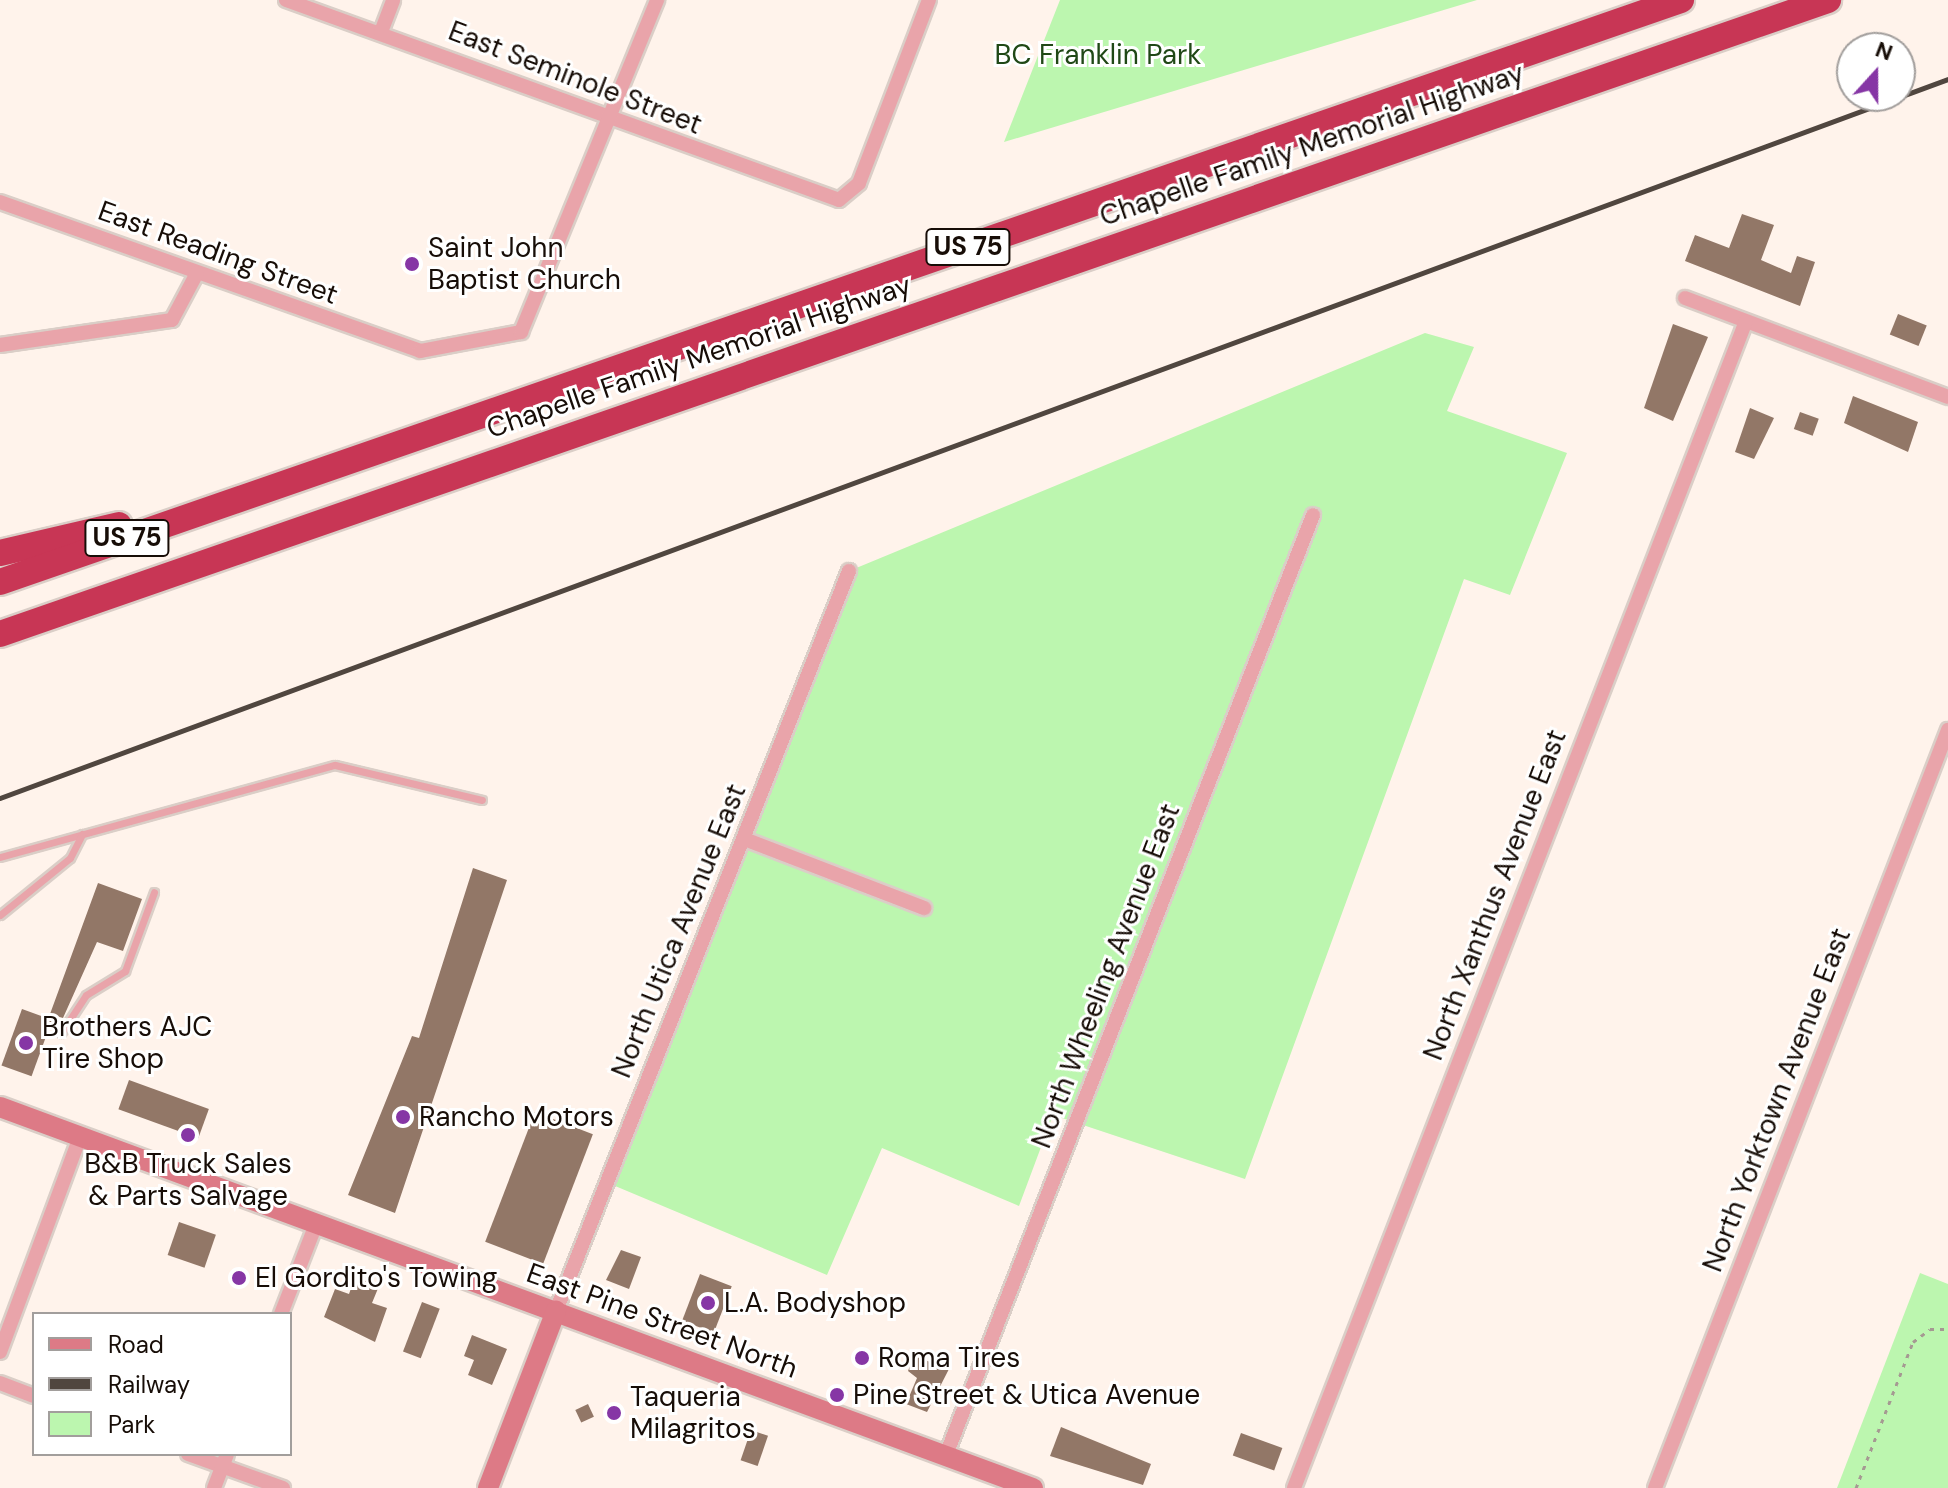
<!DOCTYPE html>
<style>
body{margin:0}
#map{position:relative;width:1948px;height:1488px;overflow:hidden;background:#fff3eb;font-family:"DM Sans",sans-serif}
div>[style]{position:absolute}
.green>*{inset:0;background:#bcf6af}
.building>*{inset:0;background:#927767;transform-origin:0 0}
.path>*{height:3px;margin-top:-1.5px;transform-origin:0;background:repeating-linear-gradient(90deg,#a59992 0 4px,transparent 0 10px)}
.roads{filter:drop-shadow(2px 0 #dacec7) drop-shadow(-2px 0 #dacec7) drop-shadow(0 2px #dacec7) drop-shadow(0 -2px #dacec7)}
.service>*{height:7px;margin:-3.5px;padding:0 3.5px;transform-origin:3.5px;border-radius:3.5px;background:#e9a4aa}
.minor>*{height:14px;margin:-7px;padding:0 7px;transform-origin:7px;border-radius:7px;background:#e9a4aa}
.secondary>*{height:20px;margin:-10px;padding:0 10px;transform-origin:10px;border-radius:10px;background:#dd7a86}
.motorway>*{height:26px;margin:-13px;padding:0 13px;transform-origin:13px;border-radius:13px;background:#c83655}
.rail>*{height:5px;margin:-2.5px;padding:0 2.5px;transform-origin:2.5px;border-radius:2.5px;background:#50463f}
.dots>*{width:22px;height:22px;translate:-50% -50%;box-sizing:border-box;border:4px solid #fff;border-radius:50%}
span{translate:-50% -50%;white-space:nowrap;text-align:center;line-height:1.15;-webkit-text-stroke:6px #fff;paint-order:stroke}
.shield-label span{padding:2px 6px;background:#fff;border:2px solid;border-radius:6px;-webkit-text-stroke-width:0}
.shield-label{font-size:26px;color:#170d07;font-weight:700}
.park-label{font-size:28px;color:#204816}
.street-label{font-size:28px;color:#170d07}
.poi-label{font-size:28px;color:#170d07}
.left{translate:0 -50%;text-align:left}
.legend{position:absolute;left:32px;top:1312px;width:260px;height:144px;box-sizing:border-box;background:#fff;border:2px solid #a29e9c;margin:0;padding:10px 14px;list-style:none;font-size:24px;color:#170d07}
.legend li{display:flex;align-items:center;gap:16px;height:40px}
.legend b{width:40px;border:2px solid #a29e9c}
.north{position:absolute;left:1836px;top:32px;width:80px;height:80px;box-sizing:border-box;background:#fff;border:2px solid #a29e9c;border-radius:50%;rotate:21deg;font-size:22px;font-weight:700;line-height:32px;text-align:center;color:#170d07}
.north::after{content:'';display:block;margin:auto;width:28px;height:36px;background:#8636a5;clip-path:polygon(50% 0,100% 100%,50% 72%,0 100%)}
</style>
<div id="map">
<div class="green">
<div style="clip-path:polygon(1060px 0,1477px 0,1004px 142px)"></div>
<div style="clip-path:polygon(1425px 333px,1474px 347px,1447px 411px,1567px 453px,1510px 595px,1464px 579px,1245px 1179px,1053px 1115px,1019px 1206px,882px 1148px,827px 1275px,608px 1183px,849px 571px)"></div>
<div style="clip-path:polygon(1920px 1273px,1948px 1284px,1948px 1488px,1837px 1488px)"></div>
</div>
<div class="building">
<div style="clip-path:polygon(1742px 214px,1774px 225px,1761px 260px,1791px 273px,1797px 256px,1815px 262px,1800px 306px,1685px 261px,1695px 235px,1729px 248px)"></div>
<div style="left:1898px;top:314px;width:31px;height:22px;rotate:22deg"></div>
<div style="clip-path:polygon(1673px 324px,1708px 337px,1673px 421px,1644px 408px)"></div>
<div style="clip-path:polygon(1853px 396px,1918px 422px,1908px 452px,1844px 423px)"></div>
<div style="clip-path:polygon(1750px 408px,1774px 418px,1754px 459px,1735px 452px)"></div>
<div style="left:1800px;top:412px;width:20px;height:18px;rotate:20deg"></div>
<div style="clip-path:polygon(473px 868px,507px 880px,395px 1213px,348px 1195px,412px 1036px,419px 1038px)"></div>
<div style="clip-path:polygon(98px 883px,142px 899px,123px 951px,97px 942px,63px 1018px,50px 1014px)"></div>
<div style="left:22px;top:1009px;width:32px;height:60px;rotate:20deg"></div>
<div style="left:129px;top:1080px;width:85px;height:31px;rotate:20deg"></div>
<div style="left:535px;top:1112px;width:62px;height:139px;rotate:21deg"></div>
<div style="left:179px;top:1222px;width:39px;height:35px;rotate:19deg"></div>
<div style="clip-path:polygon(621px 1250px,641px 1257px,629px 1289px,606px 1280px)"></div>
<div style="left:700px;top:1274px;width:34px;height:50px;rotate:21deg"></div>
<div style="clip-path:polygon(355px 1277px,379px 1286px,372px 1303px,387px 1308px,375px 1342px,324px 1317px,335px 1289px,349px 1294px)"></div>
<div style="left:422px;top:1302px;width:19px;height:53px;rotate:21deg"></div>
<div style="clip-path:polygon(472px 1335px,507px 1349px,492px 1385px,468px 1375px,474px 1360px,464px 1356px)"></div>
<div style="clip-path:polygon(914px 1356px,949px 1369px,927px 1412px,906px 1404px,917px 1378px,908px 1371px)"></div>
<div style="left:588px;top:1404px;width:14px;height:14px;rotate:65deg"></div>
<div style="clip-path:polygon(1061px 1427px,1151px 1464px,1143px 1485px,1050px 1456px)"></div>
<div style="left:751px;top:1430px;width:18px;height:32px;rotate:19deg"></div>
<div style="left:1241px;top:1433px;width:44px;height:24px;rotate:20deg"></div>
</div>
<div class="path">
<div style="left:1856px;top:1488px;width:157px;rotate:-68.7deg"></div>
<div style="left:1913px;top:1342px;width:21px;rotate:-37deg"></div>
<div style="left:1930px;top:1329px;width:18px"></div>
</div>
<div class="roads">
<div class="service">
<div style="left:0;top:857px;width:347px;rotate:-15.4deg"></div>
<div style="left:335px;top:765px;width:151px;rotate:13.4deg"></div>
<div style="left:0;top:915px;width:90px;rotate:-39.2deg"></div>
<div style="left:70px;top:858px;width:27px;rotate:-63deg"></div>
<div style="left:61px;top:1033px;width:45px;rotate:-56.7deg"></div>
<div style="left:86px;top:995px;width:46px;rotate:-31.6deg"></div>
<div style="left:125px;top:971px;width:84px;rotate:-69.8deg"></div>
</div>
<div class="minor">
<div style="left:286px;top:0;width:588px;rotate:19.88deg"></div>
<div style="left:839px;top:200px;width:26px;rotate:-40deg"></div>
<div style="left:859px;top:183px;width:196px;rotate:-69.1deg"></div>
<div style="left:381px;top:32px;width:34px;rotate:-69deg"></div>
<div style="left:0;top:202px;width:446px;rotate:19.5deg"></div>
<div style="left:420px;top:351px;width:103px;rotate:-10.7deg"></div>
<div style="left:521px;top:332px;width:359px;rotate:-67.7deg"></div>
<div style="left:1685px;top:298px;width:281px;rotate:20.6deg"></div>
<div style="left:0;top:345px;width:174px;rotate:-8.3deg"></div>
<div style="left:172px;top:320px;width:53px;rotate:-62deg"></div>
<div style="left:747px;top:840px;width:190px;rotate:21deg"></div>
<div style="left:556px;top:1311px;width:796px;rotate:-68.4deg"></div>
<div style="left:281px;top:1314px;width:97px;rotate:-68.7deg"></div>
<div style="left:0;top:1352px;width:229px;rotate:-69.6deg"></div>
<div style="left:0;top:1383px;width:36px;rotate:21deg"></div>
<div style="left:188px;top:1454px;width:101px;rotate:19.7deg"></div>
<div style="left:946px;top:1455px;width:1009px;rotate:-68.67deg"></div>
<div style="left:214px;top:1488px;width:36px;rotate:-69deg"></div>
<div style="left:1294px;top:1488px;width:1251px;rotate:-68.83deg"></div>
<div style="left:1655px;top:1488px;width:813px;rotate:-68.87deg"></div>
</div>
<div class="secondary">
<div style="left:0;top:1107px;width:1101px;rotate:20.25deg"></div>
<div style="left:488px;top:1488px;width:190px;rotate:-69deg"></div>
</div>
<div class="motorway">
<div style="left:0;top:553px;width:122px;rotate:-13.2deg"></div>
<div style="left:0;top:582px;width:1779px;rotate:-19.1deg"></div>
<div style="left:0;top:634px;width:1935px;rotate:-19.13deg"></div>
</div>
</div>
<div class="rail">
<div style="left:0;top:798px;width:2076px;rotate:-20.26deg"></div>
</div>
<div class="dots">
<div style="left:412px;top:264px;background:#8636a5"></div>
<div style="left:26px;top:1043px;background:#8636a5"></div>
<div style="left:403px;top:1117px;background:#8636a5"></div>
<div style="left:188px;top:1135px;background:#8636a5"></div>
<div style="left:239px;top:1278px;background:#8636a5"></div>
<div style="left:708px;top:1303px;background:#8636a5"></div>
<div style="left:862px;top:1358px;background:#8636a5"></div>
<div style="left:837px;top:1395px;background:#8636a5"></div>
<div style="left:614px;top:1413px;background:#8636a5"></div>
</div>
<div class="shield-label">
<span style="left:968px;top:247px">US 75</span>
<span style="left:127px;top:538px">US 75</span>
</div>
<div class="park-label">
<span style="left:1098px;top:55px">BC Franklin Park</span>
</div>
<div class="street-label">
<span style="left:575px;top:78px;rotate:21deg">East Seminole Street</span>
<span style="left:1312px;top:145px;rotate:-19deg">Chapelle Family Memorial Highway</span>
<span style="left:218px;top:253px;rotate:20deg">East Reading Street</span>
<span style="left:699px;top:357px;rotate:-19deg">Chapelle Family Memorial Highway</span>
<span style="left:1495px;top:895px;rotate:-69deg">North Xanthus Avenue East</span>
<span style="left:679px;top:931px;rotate:-68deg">North Utica Avenue East</span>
<span style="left:1106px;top:976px;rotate:-69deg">North Wheeling Avenue East</span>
<span style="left:1777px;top:1100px;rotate:-69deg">North Yorktown Avenue East</span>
<span style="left:662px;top:1321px;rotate:20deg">East Pine Street North</span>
</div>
<div class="poi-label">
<span class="left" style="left:428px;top:264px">Saint John<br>Baptist Church</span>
<span class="left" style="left:42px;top:1043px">Brothers AJC<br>Tire Shop</span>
<span class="left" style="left:419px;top:1117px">Rancho Motors</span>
<span style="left:188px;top:1180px">B&amp;B Truck Sales<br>&amp; Parts Salvage</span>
<span class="left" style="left:255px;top:1278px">El Gordito's Towing</span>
<span class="left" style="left:724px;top:1303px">L.A. Bodyshop</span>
<span class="left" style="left:878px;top:1358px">Roma Tires</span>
<span class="left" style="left:853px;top:1395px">Pine Street &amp; Utica Avenue</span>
<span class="left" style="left:630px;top:1413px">Taqueria<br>Milagritos</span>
</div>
<ul class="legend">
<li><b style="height:10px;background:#dd7a86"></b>Road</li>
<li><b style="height:10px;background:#50463f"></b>Railway</li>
<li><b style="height:22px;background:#bcf6af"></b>Park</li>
</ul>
<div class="north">N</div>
</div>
